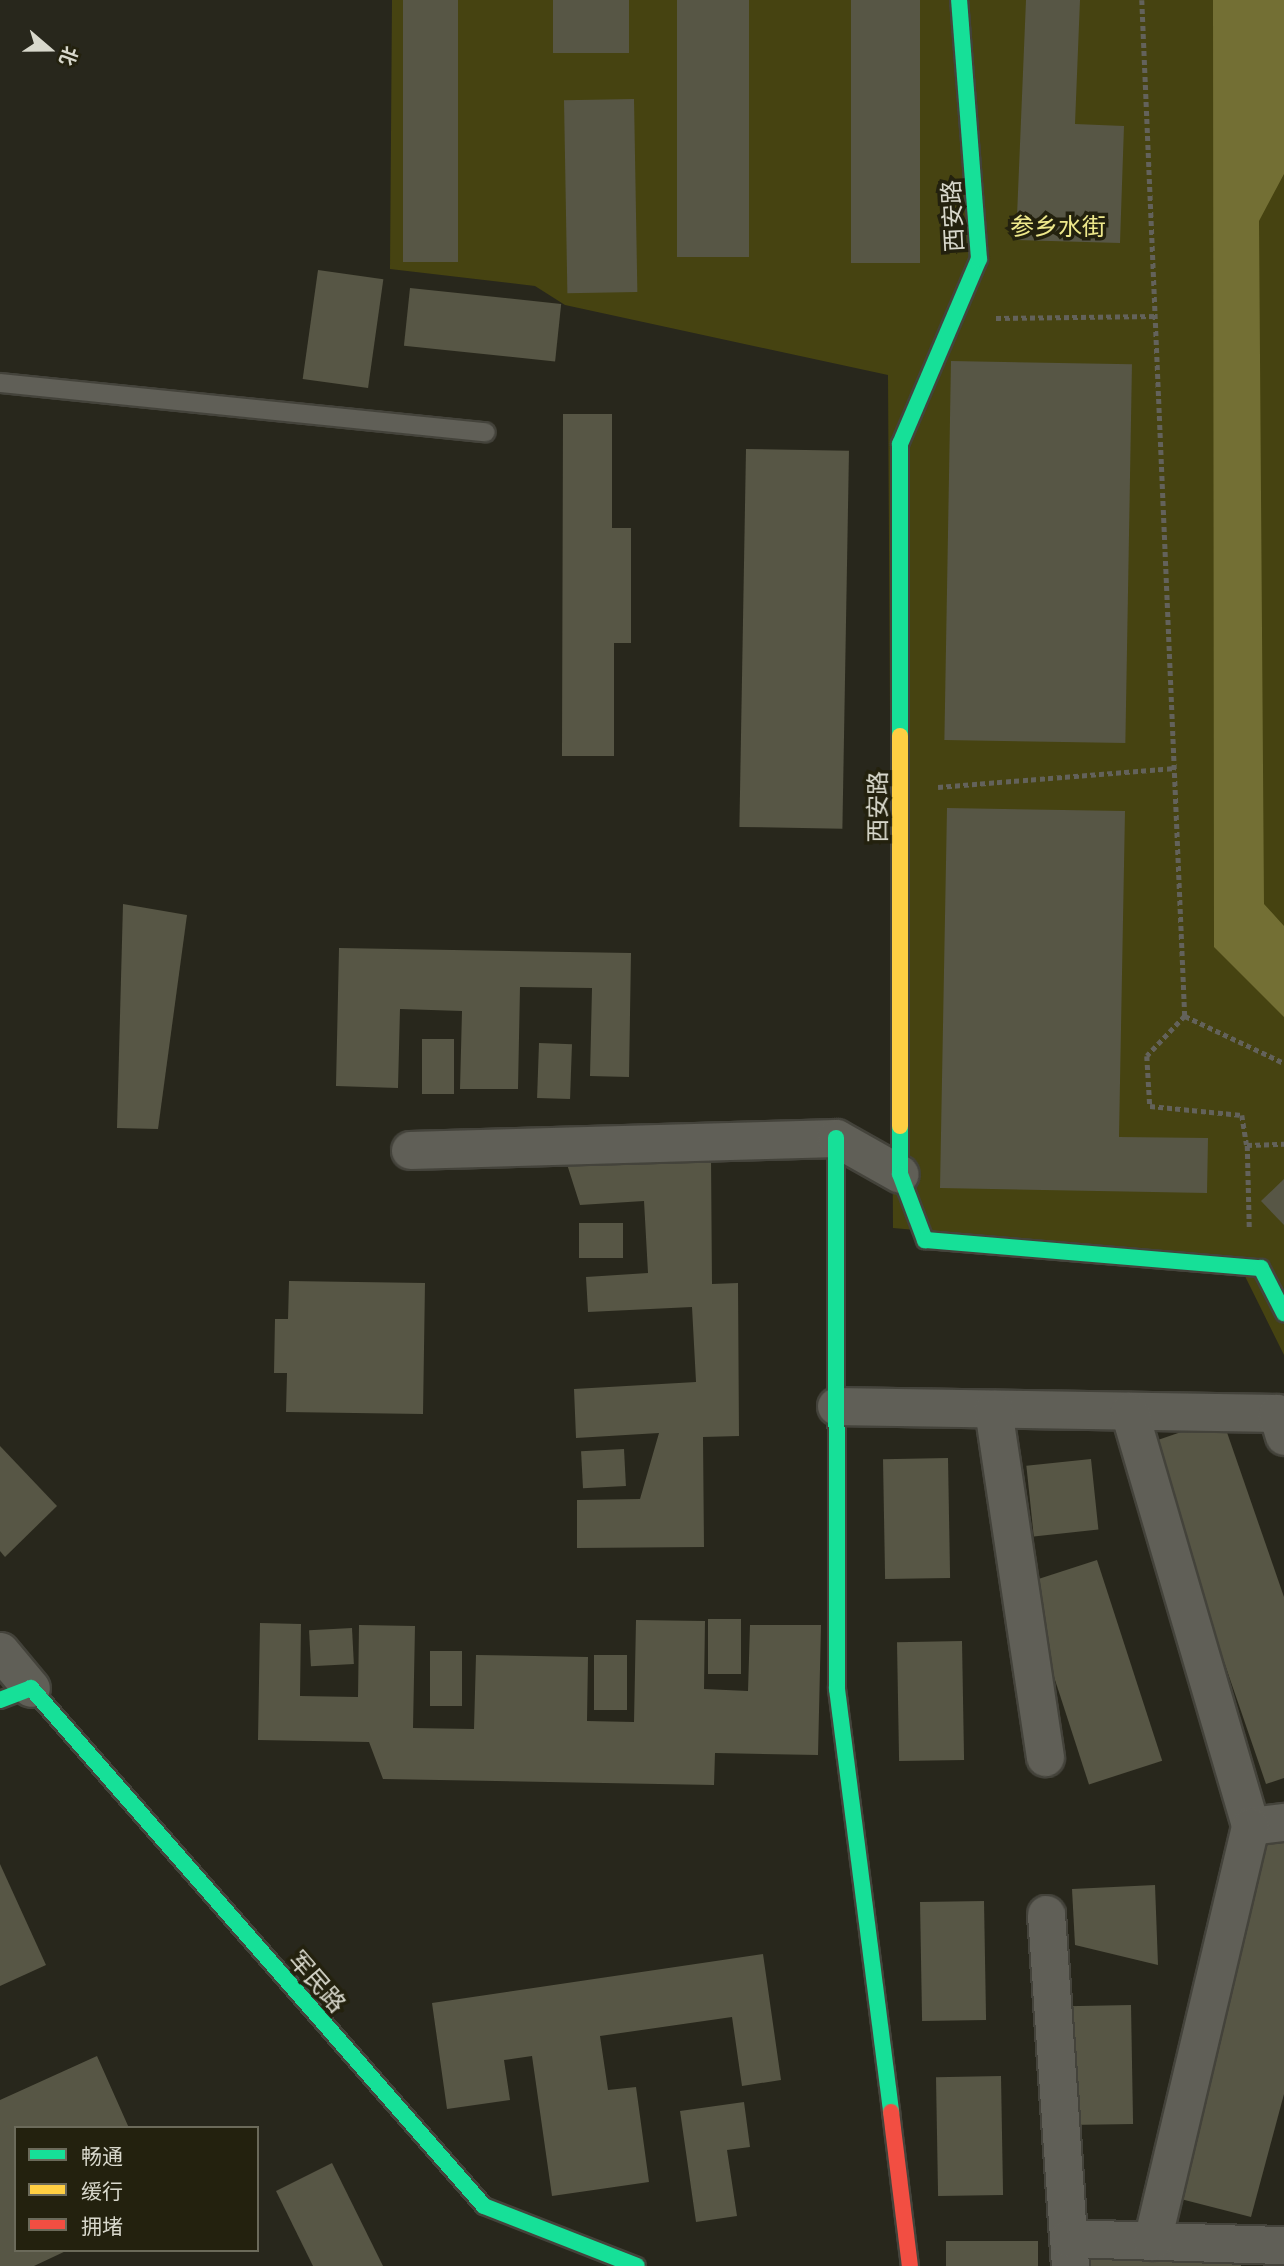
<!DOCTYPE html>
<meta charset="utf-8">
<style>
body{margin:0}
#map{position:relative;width:1284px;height:2266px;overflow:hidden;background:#28271c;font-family:Manrope,"Noto Sans SC",sans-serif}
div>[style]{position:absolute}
.green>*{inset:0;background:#464311}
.water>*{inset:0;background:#736f34}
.building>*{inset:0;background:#575645;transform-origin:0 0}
.path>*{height:4.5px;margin-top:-2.25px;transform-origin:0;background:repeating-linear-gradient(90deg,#63625b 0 5px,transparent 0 8.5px)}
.roads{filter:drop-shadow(2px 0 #44433b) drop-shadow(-2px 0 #44433b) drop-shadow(0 2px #44433b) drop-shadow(0 -2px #44433b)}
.lane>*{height:18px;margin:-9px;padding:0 9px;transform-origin:9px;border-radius:9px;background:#605f57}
.street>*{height:37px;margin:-18.5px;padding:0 18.5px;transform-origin:18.5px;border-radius:18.5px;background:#605f57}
.fast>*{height:16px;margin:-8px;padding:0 8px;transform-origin:8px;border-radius:8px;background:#16e098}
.slow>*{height:16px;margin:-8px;padding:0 8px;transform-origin:8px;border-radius:8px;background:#ffcf43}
.jam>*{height:16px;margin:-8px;padding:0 8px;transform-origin:8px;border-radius:8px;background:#f24e42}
span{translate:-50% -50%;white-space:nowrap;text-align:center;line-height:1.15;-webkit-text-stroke:7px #23210e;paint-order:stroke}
.street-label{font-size:24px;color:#d8d8cc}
.park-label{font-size:24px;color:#eee88b}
.legend{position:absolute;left:14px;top:2126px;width:245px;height:126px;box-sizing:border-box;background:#23210e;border:2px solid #6b6a5a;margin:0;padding:9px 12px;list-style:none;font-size:21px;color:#d8d8cc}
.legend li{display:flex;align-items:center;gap:14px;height:35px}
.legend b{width:35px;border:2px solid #6b6a5a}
.north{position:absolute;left:14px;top:14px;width:70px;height:70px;-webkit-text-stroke:5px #23210e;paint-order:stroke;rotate:110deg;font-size:19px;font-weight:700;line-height:28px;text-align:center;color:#d8d8cc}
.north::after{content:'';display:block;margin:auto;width:24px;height:32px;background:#d8d8cc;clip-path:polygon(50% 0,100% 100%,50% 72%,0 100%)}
</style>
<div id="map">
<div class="green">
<div style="clip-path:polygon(392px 0,1284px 0,1284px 1355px,1236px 1258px,893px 1228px,888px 375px,565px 305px,535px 286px,390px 269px)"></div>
</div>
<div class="water">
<div style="clip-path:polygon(1213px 0,1284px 0,1284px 174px,1259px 221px,1264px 904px,1284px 926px,1284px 1017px,1214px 947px)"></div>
</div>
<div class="building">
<div style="left:403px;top:0;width:55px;height:262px"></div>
<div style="left:553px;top:0;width:76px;height:53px"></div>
<div style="left:677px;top:0;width:72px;height:257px"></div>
<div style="left:851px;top:0;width:69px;height:263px"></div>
<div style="clip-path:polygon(1026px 0,1080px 0,1075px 124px,1124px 126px,1120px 243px,1016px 240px)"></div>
<div style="left:634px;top:99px;width:193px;height:70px;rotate:89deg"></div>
<div style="left:318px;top:270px;width:66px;height:110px;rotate:8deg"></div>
<div style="left:410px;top:288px;width:152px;height:58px;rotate:6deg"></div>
<div style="left:951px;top:361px;width:181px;height:379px;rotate:1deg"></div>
<div style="clip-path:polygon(563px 414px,612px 414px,612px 528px,631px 528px,631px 643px,614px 643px,614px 756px,562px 756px)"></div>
<div style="left:746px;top:449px;width:103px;height:378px;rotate:1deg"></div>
<div style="clip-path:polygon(947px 808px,1125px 811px,1119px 1137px,1208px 1138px,1207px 1193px,940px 1188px)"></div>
<div style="clip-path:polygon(123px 904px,187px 915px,158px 1129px,117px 1128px)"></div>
<div style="clip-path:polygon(339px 948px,631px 953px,629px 1077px,590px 1076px,592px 988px,520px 987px,518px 1089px,460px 1089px,462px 1011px,400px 1009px,398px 1088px,336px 1086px)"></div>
<div style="left:422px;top:1039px;width:32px;height:55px"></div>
<div style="left:539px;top:1043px;width:33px;height:55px;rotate:2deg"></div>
<div style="clip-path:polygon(711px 1157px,712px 1284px,738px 1283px,739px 1436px,703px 1437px,704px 1547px,577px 1548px,577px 1500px,640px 1499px,659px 1433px,576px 1438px,574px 1389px,696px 1382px,692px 1307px,588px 1312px,586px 1277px,648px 1273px,644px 1201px,580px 1205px,565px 1158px)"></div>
<div style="clip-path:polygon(1284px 1179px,1284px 1225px,1261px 1201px)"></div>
<div style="left:623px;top:1223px;width:35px;height:44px;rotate:90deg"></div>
<div style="clip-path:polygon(289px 1281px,425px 1283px,423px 1414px,286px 1412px,287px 1373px,274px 1373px,275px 1319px,288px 1319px)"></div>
<div style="clip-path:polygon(1222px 1418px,1284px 1597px,1284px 1778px,1266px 1784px,1149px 1443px)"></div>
<div style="clip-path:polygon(0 1446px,57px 1506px,5px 1557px,0 1551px)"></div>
<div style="left:624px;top:1449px;width:37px;height:43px;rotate:87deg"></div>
<div style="left:948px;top:1458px;width:120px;height:65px;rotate:89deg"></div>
<div style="left:1091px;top:1459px;width:71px;height:65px;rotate:84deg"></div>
<div style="left:1097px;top:1560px;width:211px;height:77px;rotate:72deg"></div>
<div style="left:708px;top:1619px;width:33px;height:55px"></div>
<div style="clip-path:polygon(636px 1620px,705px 1621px,704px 1689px,748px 1691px,750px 1625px,821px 1625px,818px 1755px,715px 1753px,714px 1785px,383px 1779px,369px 1742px,258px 1740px,260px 1623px,301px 1624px,300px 1696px,358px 1697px,359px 1625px,415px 1626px,413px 1728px,474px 1729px,476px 1655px,588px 1657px,587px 1721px,634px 1722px)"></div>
<div style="left:352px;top:1628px;width:36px;height:43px;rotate:87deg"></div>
<div style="left:962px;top:1641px;width:119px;height:65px;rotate:89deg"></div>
<div style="left:430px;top:1651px;width:32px;height:55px"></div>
<div style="left:594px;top:1655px;width:33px;height:55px"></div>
<div style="clip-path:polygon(1268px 1827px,1284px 1831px,1284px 2094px,1251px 2217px,1169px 2196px)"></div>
<div style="clip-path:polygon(0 1864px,46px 1965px,0 1986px)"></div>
<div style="clip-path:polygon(1155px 1885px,1158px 1965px,1075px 1945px,1072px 1889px)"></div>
<div style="left:984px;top:1901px;width:119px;height:64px;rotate:89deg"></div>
<div style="clip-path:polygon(763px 1954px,781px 2080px,742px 2086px,732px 2017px,600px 2036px,608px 2090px,636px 2087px,649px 2182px,552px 2196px,532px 2056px,504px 2060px,510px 2100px,447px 2109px,432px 2003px)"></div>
<div style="left:1131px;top:2005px;width:119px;height:65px;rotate:89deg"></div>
<div style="clip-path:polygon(97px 2056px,129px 2128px,16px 2128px,16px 2250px,68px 2250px,34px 2266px,0 2266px,0 2100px)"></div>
<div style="left:1001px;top:2076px;width:119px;height:65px;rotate:89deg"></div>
<div style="clip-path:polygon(744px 2102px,750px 2147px,727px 2150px,737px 2216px,696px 2222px,680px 2111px)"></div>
<div style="clip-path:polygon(332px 2163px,383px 2266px,313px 2266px,276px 2191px)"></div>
<div style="left:946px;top:2241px;width:92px;height:25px"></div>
<div style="clip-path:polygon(1087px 2247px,1241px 2260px,1241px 2266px,1086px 2266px)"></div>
</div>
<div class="path">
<div style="left:1142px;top:0;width:1017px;rotate:87.58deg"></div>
<div style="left:1185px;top:1016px;width:110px;rotate:25.4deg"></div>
<div style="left:996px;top:318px;width:161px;rotate:-0.7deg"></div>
<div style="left:938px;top:787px;width:238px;rotate:-4.6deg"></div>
<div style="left:1185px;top:1016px;width:55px;rotate:133.5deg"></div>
<div style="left:1147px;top:1056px;width:50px;rotate:86.6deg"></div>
<div style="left:1150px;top:1106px;width:92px;rotate:5.6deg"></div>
<div style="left:1242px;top:1115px;width:30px;rotate:81deg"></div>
<div style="left:1249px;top:1227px;width:82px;rotate:-91.4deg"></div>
<div style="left:1247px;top:1145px;width:37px;rotate:-2deg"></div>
</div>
<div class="roads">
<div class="lane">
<div style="left:0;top:383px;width:488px;rotate:5.8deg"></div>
</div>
<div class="street">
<div style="left:410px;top:1150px;width:426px;rotate:-1.6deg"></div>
<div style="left:836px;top:1138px;width:73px;rotate:29.4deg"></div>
<div style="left:836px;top:1406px;width:441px;rotate:0.9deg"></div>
<div style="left:1277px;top:1413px;width:24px;rotate:73deg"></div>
<div style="left:993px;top:1409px;width:352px;rotate:81.5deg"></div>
<div style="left:1129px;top:1411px;width:432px;rotate:73.7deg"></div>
<div style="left:1250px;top:1826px;width:34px;rotate:-7deg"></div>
<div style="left:0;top:1651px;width:48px;rotate:50deg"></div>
<div style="left:1046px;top:1914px;width:353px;rotate:86.1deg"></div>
<div style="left:1068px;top:2238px;width:216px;rotate:1.9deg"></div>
<div style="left:1152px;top:2241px;width:426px;rotate:-76.7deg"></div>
</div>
<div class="fast">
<div style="left:900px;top:736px;width:292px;rotate:-90deg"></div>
<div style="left:900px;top:444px;width:201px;rotate:-66.9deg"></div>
<div style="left:979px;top:259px;width:260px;rotate:-94.4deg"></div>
<div style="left:900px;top:1126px;width:48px;rotate:90deg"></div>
<div style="left:900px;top:1174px;width:71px;rotate:69.3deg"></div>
<div style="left:925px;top:1240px;width:337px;rotate:4.8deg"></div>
<div style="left:1261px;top:1268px;width:51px;rotate:62.9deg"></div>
<div style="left:836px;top:1138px;width:551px;rotate:89.9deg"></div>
<div style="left:837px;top:1689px;width:426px;rotate:82.7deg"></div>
<div style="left:0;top:1700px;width:33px;rotate:-21deg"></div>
<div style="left:31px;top:1688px;width:688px;rotate:48.83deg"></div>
<div style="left:484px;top:2206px;width:164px;rotate:21.4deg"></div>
</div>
<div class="slow">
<div style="left:900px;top:736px;width:390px;rotate:90deg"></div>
</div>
<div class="jam">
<div style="left:891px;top:2112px;width:155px;rotate:83deg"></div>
</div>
</div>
<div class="street-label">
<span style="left:952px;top:216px;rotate:-93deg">西安路</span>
<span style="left:877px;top:807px;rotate:-90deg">西安路</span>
<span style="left:318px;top:1981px;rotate:49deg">军民路</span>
</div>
<div class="park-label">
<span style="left:1058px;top:226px">参乡水街</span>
</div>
<ul class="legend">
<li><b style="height:9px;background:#16e098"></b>畅通</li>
<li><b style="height:9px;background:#ffcf43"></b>缓行</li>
<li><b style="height:9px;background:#f24e42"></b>拥堵</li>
</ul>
<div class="north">北</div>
</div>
